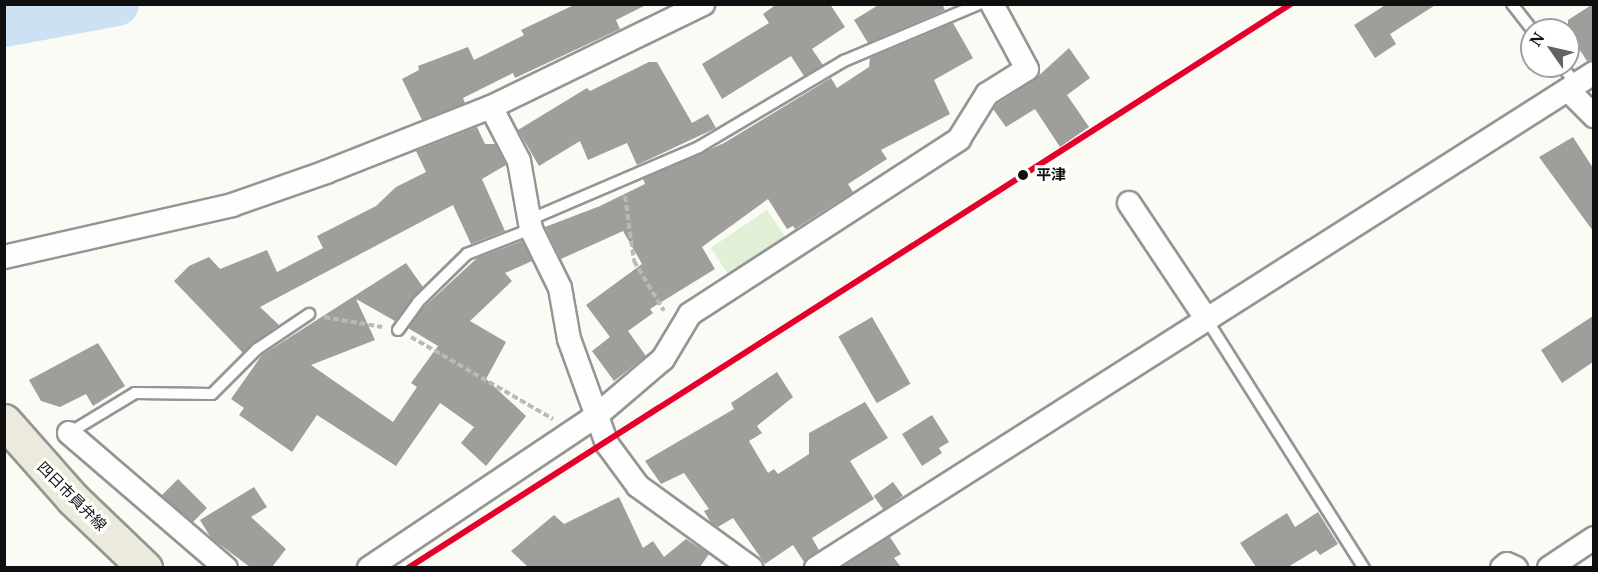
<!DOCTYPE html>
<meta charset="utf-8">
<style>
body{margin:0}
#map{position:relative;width:1598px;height:572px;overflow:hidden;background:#fbfbf5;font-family:"Noto Serif","Noto Sans JP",serif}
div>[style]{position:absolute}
.green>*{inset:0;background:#e1efd7;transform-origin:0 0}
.river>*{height:44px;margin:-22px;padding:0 22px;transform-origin:22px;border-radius:22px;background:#cee0f3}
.building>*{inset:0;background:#9f9e9a;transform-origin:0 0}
.path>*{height:4px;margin-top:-2px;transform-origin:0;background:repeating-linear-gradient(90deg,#b9b9b8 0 6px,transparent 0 9px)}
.roads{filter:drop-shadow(2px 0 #959593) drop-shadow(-2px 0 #959593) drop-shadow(0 2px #959593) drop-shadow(0 -2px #959593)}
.service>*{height:10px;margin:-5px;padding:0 5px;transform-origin:5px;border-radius:5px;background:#fefefe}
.minor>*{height:22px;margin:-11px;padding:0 11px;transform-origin:11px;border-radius:11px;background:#fefefe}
.primary>*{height:33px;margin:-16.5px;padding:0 16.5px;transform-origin:16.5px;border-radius:16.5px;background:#ebeadc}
.rail-1>*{height:6px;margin:-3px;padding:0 3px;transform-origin:3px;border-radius:3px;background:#e4002b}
.dots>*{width:16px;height:16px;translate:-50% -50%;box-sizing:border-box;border:3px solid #fff;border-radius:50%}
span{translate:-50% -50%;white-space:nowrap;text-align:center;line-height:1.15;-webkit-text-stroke:6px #fff;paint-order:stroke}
.stop-label{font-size:15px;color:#0f0f0f;font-weight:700}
.left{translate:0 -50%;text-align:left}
.street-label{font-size:15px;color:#0f0f0f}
.frame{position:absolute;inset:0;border:6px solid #0f0f0f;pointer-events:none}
.north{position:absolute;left:1520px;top:18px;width:60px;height:60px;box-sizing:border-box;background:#fff;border:2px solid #9f9f9f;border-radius:50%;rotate:304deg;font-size:16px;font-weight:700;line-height:24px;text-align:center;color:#0f0f0f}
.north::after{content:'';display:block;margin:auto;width:21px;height:27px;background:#626260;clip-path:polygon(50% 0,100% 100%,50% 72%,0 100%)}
</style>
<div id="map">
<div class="green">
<div style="left:767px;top:210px;width:36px;height:68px;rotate:56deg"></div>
</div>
<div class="river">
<div style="left:4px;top:25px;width:115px;rotate:-10.5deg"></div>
</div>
<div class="building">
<div style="clip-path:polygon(576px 4px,648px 4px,616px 20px,620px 29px,515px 78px,513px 73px,463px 98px,465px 103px,422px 120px,402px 79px,419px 70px,418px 66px,468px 47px,474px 60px,524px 35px,521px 30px)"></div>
<div style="clip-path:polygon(777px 4px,830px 4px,845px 27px,812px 49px,823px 65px,804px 76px,791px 56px,722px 99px,702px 64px,769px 23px,763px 14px)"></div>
<div style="clip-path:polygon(880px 4px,942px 4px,945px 10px,868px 43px,854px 20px)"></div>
<div style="clip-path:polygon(1387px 4px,1437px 4px,1390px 34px,1396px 44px,1375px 58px,1354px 25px)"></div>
<div style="clip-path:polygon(1593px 4px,1593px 60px,1587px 61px,1568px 32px,1568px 20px)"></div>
<div style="clip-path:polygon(953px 23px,973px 58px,934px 80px,950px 114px,881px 150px,887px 159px,848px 184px,853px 192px,795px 229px,793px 226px,787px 229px,768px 199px,702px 247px,715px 269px,650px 309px,653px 313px,628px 331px,646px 356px,614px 381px,592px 351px,610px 337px,586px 305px,642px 264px,623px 231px,561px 259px,545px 227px,600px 206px,645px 184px,643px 179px,724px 143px,831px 78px,837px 88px,869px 67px,870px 58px)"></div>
<div style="clip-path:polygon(1069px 48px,1090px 78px,1067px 95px,1089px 127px,1060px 147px,1035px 109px,1006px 127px,993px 109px,997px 104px,1034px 80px)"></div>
<div style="clip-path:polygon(649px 62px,657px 62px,692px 123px,708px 114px,716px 128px,637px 165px,627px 143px,588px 160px,580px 141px,539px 166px,518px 130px,587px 88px,590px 91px)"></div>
<div style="clip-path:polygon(477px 127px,485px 144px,495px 144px,506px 165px,482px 179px,505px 231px,471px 244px,453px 205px,260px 307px,279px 325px,243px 353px,174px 281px,189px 266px,209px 257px,220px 269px,267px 250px,277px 272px,323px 248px,317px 236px,376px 206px,396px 187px,426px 172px,416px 151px)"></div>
<div style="clip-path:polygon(1573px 137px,1593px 168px,1593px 231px,1539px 157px)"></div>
<div style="clip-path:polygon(522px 241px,532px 261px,505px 273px,512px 281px,470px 321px,506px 342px,486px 379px,526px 416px,486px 466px,461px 443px,474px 427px,440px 403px,396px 466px,317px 415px,292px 452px,239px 415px,244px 408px,231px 399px,262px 355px,406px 263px,423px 287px,395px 321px,356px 299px,375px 340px,311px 365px,393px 422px,417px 387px,411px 383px,438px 346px,408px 328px,424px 307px,477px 258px)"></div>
<div style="clip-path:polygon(1593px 316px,1593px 362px,1562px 383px,1541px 350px)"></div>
<div style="left:872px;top:317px;width:77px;height:39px;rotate:60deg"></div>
<div style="clip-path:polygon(98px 343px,125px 386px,93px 406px,86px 394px,60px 407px,41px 401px,29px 380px)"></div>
<div style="clip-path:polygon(777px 372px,793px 397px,757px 426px,762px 433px,749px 441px,768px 473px,774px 469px,778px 474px,809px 454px,809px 433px,865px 402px,888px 438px,850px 461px,874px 499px,812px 538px,819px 550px,804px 562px,793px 545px,765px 564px,733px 518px,718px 527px,711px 523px,704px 511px,709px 509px,684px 473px,661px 484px,645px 461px,734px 409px,731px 403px)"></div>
<div style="clip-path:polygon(932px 415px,949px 442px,939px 448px,942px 453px,922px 466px,902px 434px)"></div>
<div style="left:178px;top:479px;width:41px;height:23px;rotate:45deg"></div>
<div style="left:893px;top:482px;width:17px;height:24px;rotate:54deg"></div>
<div style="clip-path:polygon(254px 487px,267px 507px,251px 517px,286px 549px,272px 567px,250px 567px,211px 538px,200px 520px)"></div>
<div style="clip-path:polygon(619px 497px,643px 548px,653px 541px,664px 557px,686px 539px,709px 554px,700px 567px,528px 567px,511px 551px,554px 515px,564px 524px)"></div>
<div style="clip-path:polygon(1318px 512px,1338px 544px,1320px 555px,1316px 550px,1288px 567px,1256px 567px,1240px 543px,1287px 513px,1295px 527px)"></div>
<div style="clip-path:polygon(890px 537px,901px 554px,894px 558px,901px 567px,842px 567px)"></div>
</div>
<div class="path">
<div style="left:625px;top:196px;width:66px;rotate:82.1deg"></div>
<div style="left:634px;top:261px;width:58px;rotate:59deg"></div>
<div style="left:324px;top:317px;width:59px;rotate:9.8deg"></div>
<div style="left:411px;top:337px;width:164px;rotate:30deg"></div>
</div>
<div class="roads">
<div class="service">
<div style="left:1512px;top:4px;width:33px;rotate:52deg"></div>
<div style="left:1562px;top:66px;width:23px;rotate:52deg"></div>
<div style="left:529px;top:220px;width:185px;rotate:-23.2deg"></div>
<div style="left:699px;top:147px;width:169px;rotate:-30.7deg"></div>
<div style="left:844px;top:61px;width:147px;rotate:-22.9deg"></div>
<div style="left:1207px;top:320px;width:294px;rotate:57.7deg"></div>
<div style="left:398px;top:330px;width:34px;rotate:-54deg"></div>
<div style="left:418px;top:302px;width:69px;rotate:-44.4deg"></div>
<div style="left:467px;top:254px;width:69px;rotate:-21.3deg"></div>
<div style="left:69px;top:433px;width:77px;rotate:-31.2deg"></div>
<div style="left:135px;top:393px;width:77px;rotate:0.7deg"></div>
<div style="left:212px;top:394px;width:64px;rotate:-45deg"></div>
<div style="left:257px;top:349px;width:63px;rotate:-33.9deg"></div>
</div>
<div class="minor">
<div style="left:1568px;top:90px;width:37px;rotate:45deg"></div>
<div style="left:491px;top:107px;width:61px;rotate:62.6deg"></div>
<div style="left:519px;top:161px;width:69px;rotate:80deg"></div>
<div style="left:531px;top:229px;width:66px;rotate:63.8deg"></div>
<div style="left:560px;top:288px;width:52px;rotate:80deg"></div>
<div style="left:569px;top:339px;width:112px;rotate:70.1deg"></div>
<div style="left:607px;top:444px;width:52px;rotate:53.6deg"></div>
<div style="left:638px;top:486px;width:140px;rotate:36deg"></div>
<div style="left:1129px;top:203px;width:141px;rotate:56.3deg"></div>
<div style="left:4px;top:257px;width:234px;rotate:-12.8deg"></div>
<div style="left:232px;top:205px;width:100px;rotate:-19.3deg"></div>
<div style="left:326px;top:172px;width:177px;rotate:-21.5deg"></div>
<div style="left:491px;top:107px;width:236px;rotate:-25.9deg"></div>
<div style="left:69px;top:433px;width:207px;rotate:40.7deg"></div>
<div style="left:369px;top:568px;width:273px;rotate:-33.8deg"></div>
<div style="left:596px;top:416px;width:88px;rotate:-40.4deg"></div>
<div style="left:663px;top:359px;width:52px;rotate:-59deg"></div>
<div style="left:690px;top:314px;width:321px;rotate:-33deg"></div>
<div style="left:959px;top:139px;width:53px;rotate:-58.1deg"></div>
<div style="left:987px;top:94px;width:47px;rotate:-32deg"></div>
<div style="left:1027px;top:69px;width:74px;rotate:-118.3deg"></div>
<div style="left:816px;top:568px;width:922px;rotate:-32.47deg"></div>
<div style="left:1502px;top:568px;width:6px;rotate:-39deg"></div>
<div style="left:1507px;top:564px;width:10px;rotate:24deg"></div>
<div style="left:1549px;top:568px;width:54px;rotate:-33.7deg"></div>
</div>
<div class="primary">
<div style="left:4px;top:421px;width:104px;rotate:48.5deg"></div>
<div style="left:73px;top:499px;width:100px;rotate:43.8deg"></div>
</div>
</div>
<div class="rail-1">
<div style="left:408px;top:568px;width:1048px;rotate:-32.57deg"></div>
</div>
<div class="dots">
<div style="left:1023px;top:175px;background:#0f0f0f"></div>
</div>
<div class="stop-label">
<span class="left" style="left:1036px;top:175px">平津</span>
</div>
<div class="street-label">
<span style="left:72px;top:496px;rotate:45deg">四日市員弁線</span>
</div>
<div class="frame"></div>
<div class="north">N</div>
</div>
